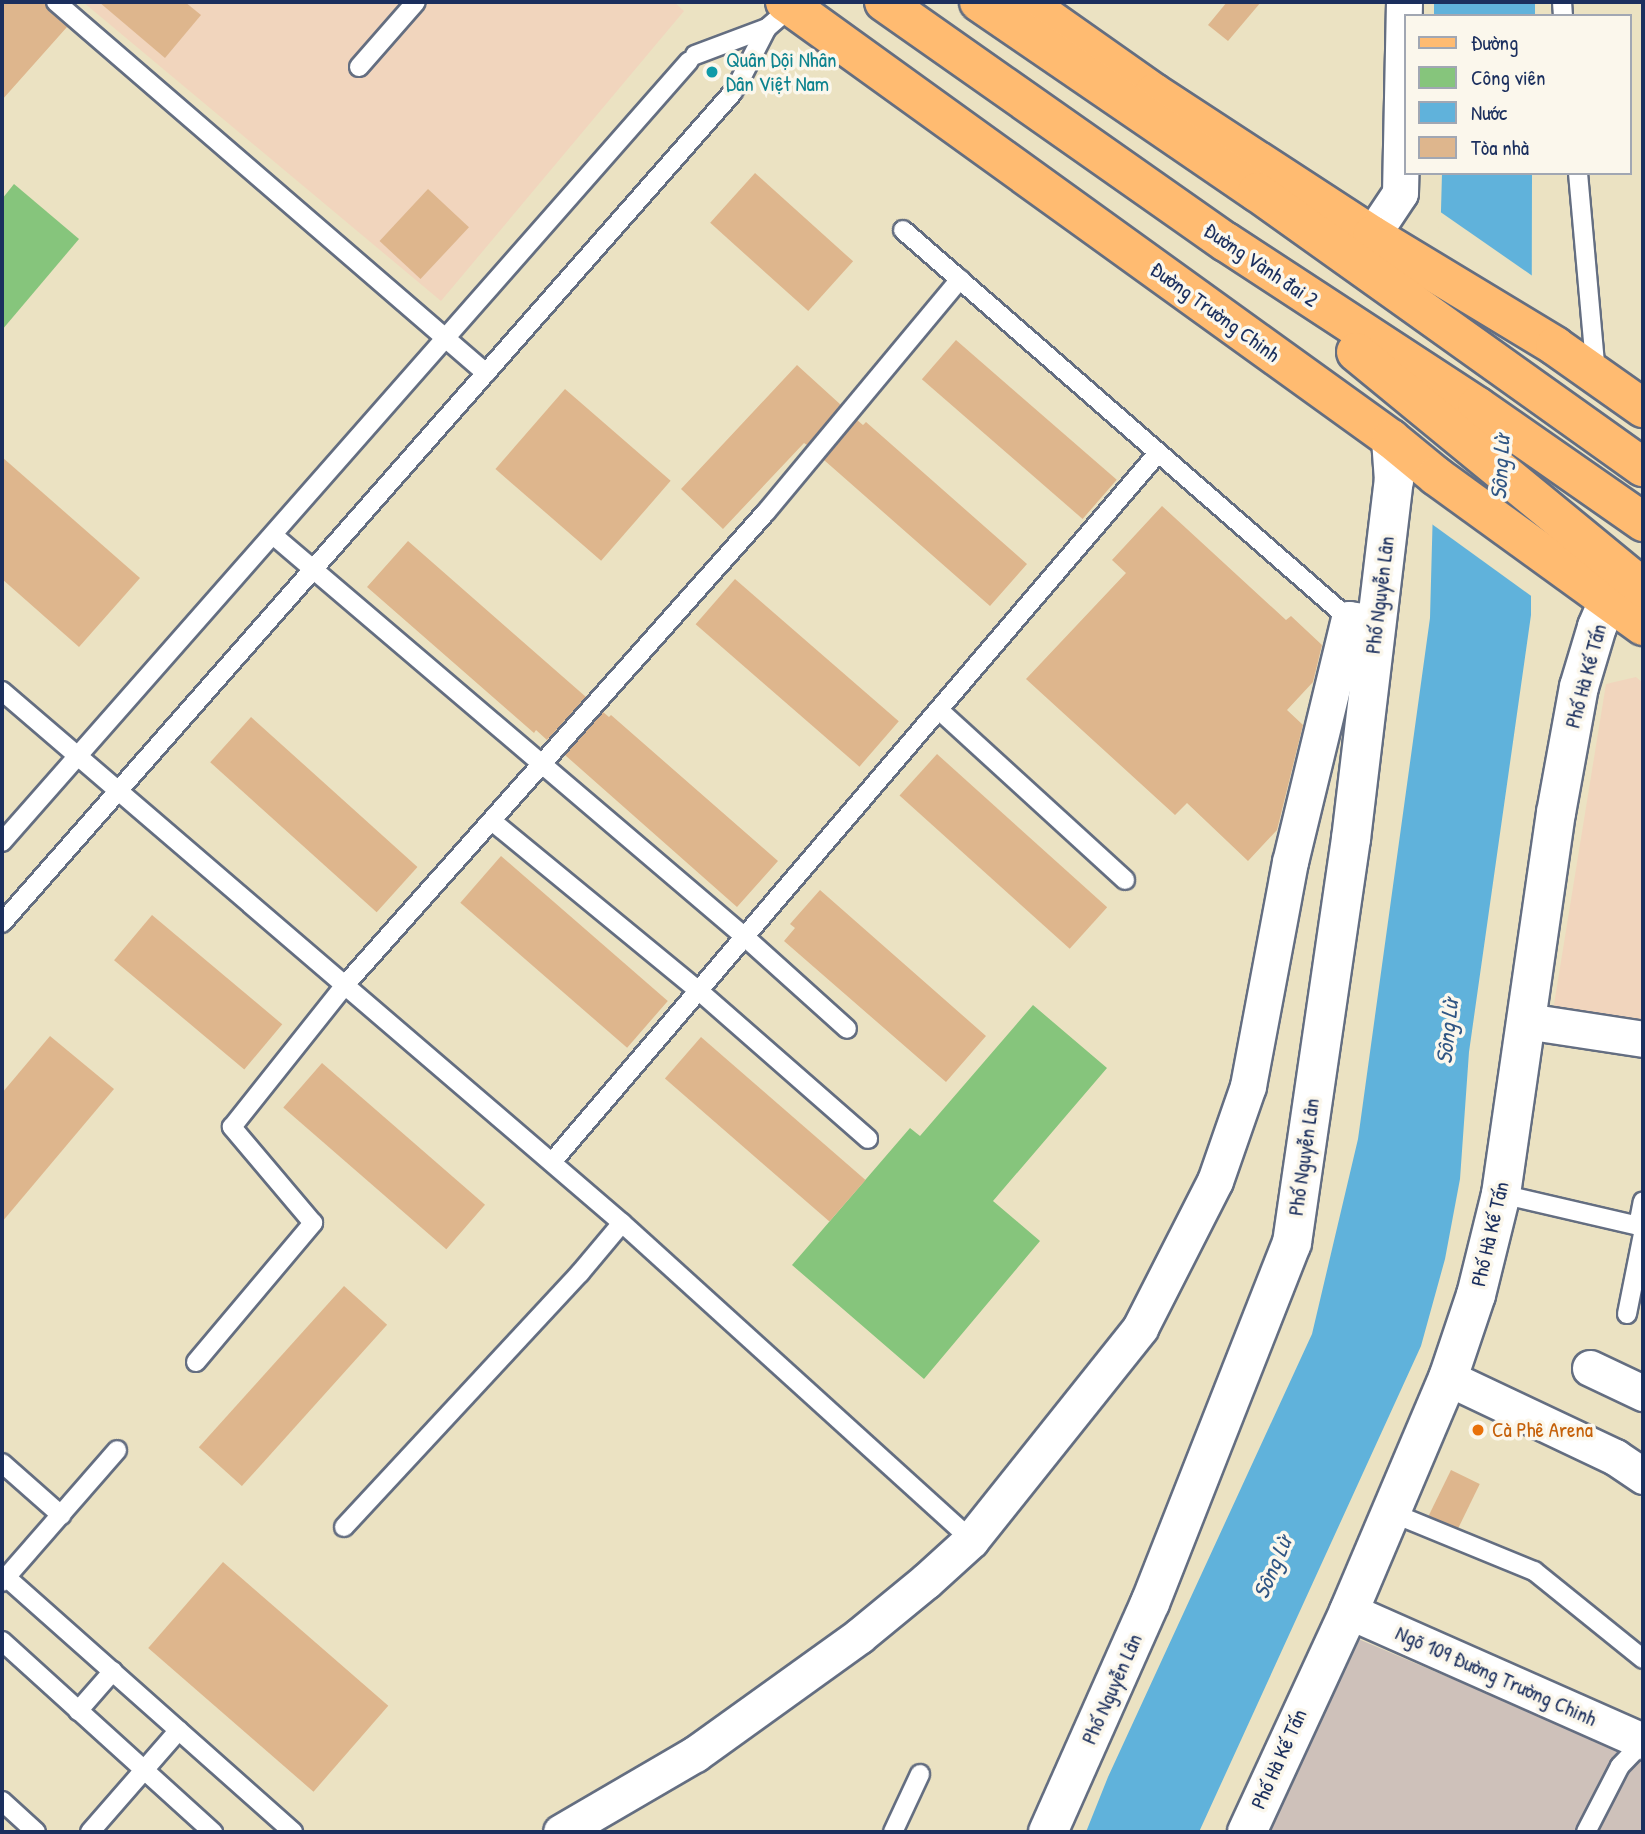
<!DOCTYPE html>
<meta charset="utf-8">
<style>
body{margin:0}
#map{position:relative;width:1645px;height:1834px;overflow:hidden;background:#ebe2c2;font-family:"Patrick Hand",sans-serif}
div>[style]{position:absolute}
.built>*{inset:0;background:#f1d5bd}
.industrial>*{inset:0;background:#cec1ba}
.green>*{inset:0;background:#86c57c}
.water>*{inset:0;background:#60b2db;transform-origin:0 0}
.pier>*{inset:0;background:#ebe2c2}
.building>*{inset:0;background:#deb68d;transform-origin:0 0}
.roads{filter:drop-shadow(2px 0 #646e81) drop-shadow(-2px 0 #646e81) drop-shadow(0 2px #646e81) drop-shadow(0 -2px #646e81)}
.service>*{height:18px;margin:-9px;padding:0 9px;transform-origin:9px;border-radius:9px;background:#fff}
.minor>*{height:35px;margin:-17.5px;padding:0 17.5px;transform-origin:17.5px;border-radius:17.5px;background:#fff}
.tertiary>*{height:38px;margin:-19px;padding:0 19px;transform-origin:19px;border-radius:19px;background:#fff}
.primary>*{height:38px;margin:-19px;padding:0 19px;transform-origin:19px;border-radius:19px;background:#ffbb71}
.trunk>*{height:38px;margin:-19px;padding:0 19px;transform-origin:19px;border-radius:19px;background:#ffbb71}
.dots>*{width:19px;height:19px;translate:-50% -50%;box-sizing:border-box;border:4px solid #fbf7ec;border-radius:50%}
span{translate:-50% -50%;white-space:nowrap;text-align:center;line-height:1.15;-webkit-text-stroke:7px #fbf7ec;paint-order:stroke}
.culture-label{font-size:21px;color:#0d838f}
.left{translate:0 -50%;text-align:left}
.street-label{font-size:21px;color:#1b2f5e}
.food-label{font-size:21px;color:#c56008}
.water-label{font-size:23px;color:#305684;font-style:italic}
.frame{position:absolute;inset:0;border:4px solid #1b2f5e;pointer-events:none}
.legend{position:absolute;left:1404px;top:14px;width:228px;height:161px;box-sizing:border-box;background:#fbf7ec;border:2px solid #a1a7b3;margin:0;padding:9px 12px;list-style:none;font-size:21px;color:#1b2f5e}
.legend li{display:flex;align-items:center;gap:14px;height:35px}
.legend b{width:35px;border:2px solid #a1a7b3}
</style>
<div id="map">
<div class="built">
<div style="clip-path:polygon(83px 2px,674px 2px,684px 11px,441px 301px)"></div>
<div style="clip-path:polygon(1636px 677px,1643px 683px,1643px 1032px,1552px 1017px,1606px 684px)"></div>
</div>
<div class="industrial">
<div style="clip-path:polygon(1349px 1635px,1643px 1760px,1643px 1832px,1266px 1832px)"></div>
</div>
<div class="green">
<div style="clip-path:polygon(14px 184px,79px 239px,2px 330px,2px 199px)"></div>
<div style="clip-path:polygon(1033px 1005px,1107px 1068px,993px 1201px,1040px 1241px,924px 1379px,792px 1265px,910px 1128px,920px 1136px)"></div>
</div>
<div class="water">
<div style="left:1434px;top:2px;width:101px;height:14px"></div>
<div style="clip-path:polygon(1442px 173px,1532px 173px,1531px 615px,1469px 1052px,1460px 1179px,1445px 1259px,1421px 1346px,1199px 1832px,1086px 1832px,1108px 1777px,1312px 1334px,1358px 1139px,1430px 618px)"></div>
</div>
<div class="pier">
<div style="clip-path:polygon(1439px 211px,1534px 277px,1534px 598px,1429px 522px)"></div>
</div>
<div class="building">
<div style="clip-path:polygon(2px 2px,45px 2px,49px 11px,67px 27px,2px 100px)"></div>
<div style="clip-path:polygon(99px 2px,185px 2px,201px 15px,165px 58px)"></div>
<div style="clip-path:polygon(1227px 2px,1261px 2px,1228px 41px,1208px 25px)"></div>
<div style="left:755px;top:173px;width:132px;height:67px;rotate:42deg"></div>
<div style="left:428px;top:189px;width:56px;height:71px;rotate:43deg"></div>
<div style="left:956px;top:340px;width:213px;height:52px;rotate:41deg"></div>
<div style="clip-path:polygon(797px 365px,841px 405px,807px 445px,804px 443px,723px 529px,681px 489px)"></div>
<div style="left:565px;top:389px;width:140px;height:106px;rotate:41deg"></div>
<div style="clip-path:polygon(857px 420px,863px 425px,866px 422px,1027px 564px,990px 606px,824px 460px)"></div>
<div style="clip-path:polygon(2px 457px,140px 578px,79px 647px,2px 579px)"></div>
<div style="clip-path:polygon(1162px 506px,1286px 620px,1291px 616px,1322px 645px,1313px 682px,1287px 710px,1303px 725px,1277px 830px,1248px 861px,1187px 803px,1175px 815px,1026px 679px,1126px 573px,1112px 560px)"></div>
<div style="clip-path:polygon(408px 541px,586px 697px,547px 740px,536px 730px,534px 733px,367px 587px)"></div>
<div style="left:735px;top:579px;width:217px;height:60px;rotate:41deg"></div>
<div style="clip-path:polygon(603px 712px,609px 717px,611px 715px,778px 861px,737px 907px,565px 755px)"></div>
<div style="left:251px;top:717px;width:224px;height:61px;rotate:42deg"></div>
<div style="left:937px;top:754px;width:229px;height:56px;rotate:42deg"></div>
<div style="left:501px;top:856px;width:221px;height:62px;rotate:41deg"></div>
<div style="clip-path:polygon(820px 890px,986px 1036px,946px 1082px,784px 941px,795px 928px,790px 924px)"></div>
<div style="left:152px;top:915px;width:170px;height:59px;rotate:40deg"></div>
<div style="clip-path:polygon(50px 1036px,114px 1089px,2px 1222px,2px 1093px)"></div>
<div style="left:701px;top:1037px;width:218px;height:55px;rotate:41deg"></div>
<div style="left:322px;top:1063px;width:216px;height:59px;rotate:41deg"></div>
<div style="left:344px;top:1286px;width:58px;height:217px;rotate:42deg"></div>
<div style="left:1451px;top:1470px;width:32px;height:51px;rotate:26deg"></div>
<div style="left:223px;top:1562px;width:219px;height:114px;rotate:41deg"></div>
</div>
<div class="roads">
<div class="service">
<div style="left:56px;top:2px;width:568px;rotate:40.79deg"></div>
<div style="left:1562px;top:2px;width:14px;rotate:86deg"></div>
<div style="left:695px;top:55px;width:77px;rotate:-20.6deg"></div>
<div style="left:359px;top:67px;width:86px;rotate:-48.8deg"></div>
<div style="left:737px;top:86px;width:65px;rotate:-62.7deg"></div>
<div style="left:767px;top:28px;width:32px;rotate:-41deg"></div>
<div style="left:1578px;top:173px;width:202px;rotate:84.9deg"></div>
<div style="left:903px;top:230px;width:592px;rotate:41.09deg"></div>
<div style="left:273px;top:535px;width:620px;rotate:40.42deg"></div>
<div style="left:745px;top:937px;width:137px;rotate:42deg"></div>
<div style="left:2px;top:691px;width:817px;rotate:40.63deg"></div>
<div style="left:622px;top:1223px;width:471px;rotate:42.2deg"></div>
<div style="left:939px;top:710px;width:252px;rotate:42.4deg"></div>
<div style="left:492px;top:821px;width:266px;rotate:39.4deg"></div>
<div style="left:698px;top:990px;width:226px;rotate:41.2deg"></div>
<div style="left:2px;top:842px;width:1040px;rotate:-48.66deg"></div>
<div style="left:2px;top:923px;width:1107px;rotate:-48.66deg"></div>
<div style="left:552px;top:1162px;width:933px;rotate:-49.48deg"></div>
<div style="left:1501px;top:1194px;width:146px;rotate:13.1deg"></div>
<div style="left:1638px;top:1226px;width:25px;rotate:-79deg"></div>
<div style="left:1627px;top:1314px;width:82px;rotate:-78.7deg"></div>
<div style="left:196px;top:1362px;width:182px;rotate:-49.9deg"></div>
<div style="left:313px;top:1223px;width:126px;rotate:-130.2deg"></div>
<div style="left:232px;top:1127px;width:181px;rotate:-51.5deg"></div>
<div style="left:345px;top:985px;width:633px;rotate:-48.33deg"></div>
<div style="left:766px;top:512px;width:303px;rotate:-50.2deg"></div>
<div style="left:2px;top:1463px;width:79px;rotate:41.4deg"></div>
<div style="left:1390px;top:1512px;width:156px;rotate:22.3deg"></div>
<div style="left:1534px;top:1571px;width:140px;rotate:38.9deg"></div>
<div style="left:344px;top:1527px;width:347px;rotate:-47.1deg"></div>
<div style="left:580px;top:1273px;width:65px;rotate:-50deg"></div>
<div style="left:6px;top:1577px;width:384px;rotate:41.6deg"></div>
<div style="left:2px;top:1582px;width:175px;rotate:-48.9deg"></div>
<div style="left:2px;top:1641px;width:285px;rotate:42.2deg"></div>
<div style="left:78px;top:1711px;width:53px;rotate:-48.8deg"></div>
<div style="left:2px;top:1801px;width:46px;rotate:42.4deg"></div>
<div style="left:90px;top:1832px;width:135px;rotate:-48.9deg"></div>
<div style="left:893px;top:1832px;width:64px;rotate:-65deg"></div>
<div style="left:1586px;top:1832px;width:74px;rotate:-62.7deg"></div>
<div style="left:1620px;top:1766px;width:33px;rotate:-46deg"></div>
</div>
<div class="minor">
<div style="left:1372px;top:235px;width:50px;rotate:-56.3deg"></div>
<div style="left:1400px;top:193px;width:191px;rotate:-88.8deg"></div>
<div style="left:1526px;top:1021px;width:118px;rotate:8.7deg"></div>
<div style="left:1590px;top:1368px;width:59px;rotate:25.3deg"></div>
<div style="left:1448px;top:1378px;width:185px;rotate:25.3deg"></div>
<div style="left:1615px;top:1457px;width:34px;rotate:34deg"></div>
<div style="left:1349px;top:1611px;width:321px;rotate:23.9deg"></div>
<div style="left:561px;top:1832px;width:155px;rotate:-30.2deg"></div>
<div style="left:695px;top:1754px;width:202px;rotate:-35.7deg"></div>
<div style="left:859px;top:1636px;width:87px;rotate:-39.4deg"></div>
<div style="left:926px;top:1581px;width:61px;rotate:-42.3deg"></div>
<div style="left:971px;top:1540px;width:271px;rotate:-51.4deg"></div>
<div style="left:1140px;top:1328px;width:165px;rotate:-63deg"></div>
<div style="left:1215px;top:1181px;width:101px;rotate:-70.8deg"></div>
<div style="left:1248px;top:1086px;width:228px;rotate:-79.4deg"></div>
<div style="left:1290px;top:862px;width:250px;rotate:-76.4deg"></div>
<div style="left:1349px;top:619px;width:27px;rotate:8deg"></div>
</div>
<div class="tertiary">
<div style="left:1048px;top:1832px;width:251px;rotate:-66deg"></div>
<div style="left:1150px;top:1603px;width:387px;rotate:-68.5deg"></div>
<div style="left:1292px;top:1243px;width:408px;rotate:-81.7deg"></div>
<div style="left:1351px;top:839px;width:361px;rotate:-83.2deg"></div>
<div style="left:1394px;top:481px;width:42px;rotate:-94.1deg"></div>
<div style="left:1247px;top:1832px;width:243px;rotate:-65.2deg"></div>
<div style="left:1349px;top:1611px;width:253px;rotate:-67deg"></div>
<div style="left:1448px;top:1378px;width:88px;rotate:-71.4deg"></div>
<div style="left:1476px;top:1295px;width:104px;rotate:-76.1deg"></div>
<div style="left:1501px;top:1194px;width:385px;rotate:-81.8deg"></div>
<div style="left:1556px;top:813px;width:128px;rotate:-79.7deg"></div>
<div style="left:1579px;top:687px;width:63px;rotate:-73.3deg"></div>
<div style="left:1597px;top:627px;width:30px;rotate:-67deg"></div>
</div>
<div class="primary">
<div style="left:785px;top:2px;width:747px;rotate:35.8deg"></div>
<div style="left:1391px;top:439px;width:58px;rotate:39.4deg"></div>
<div style="left:1436px;top:476px;width:256px;rotate:35.9deg"></div>
<div style="left:1025px;top:2px;width:158px;rotate:35.2deg"></div>
<div style="left:1154px;top:93px;width:260px;rotate:33.1deg"></div>
<div style="left:1372px;top:235px;width:214px;rotate:31.2deg"></div>
<div style="left:1555px;top:346px;width:108px;rotate:35.2deg"></div>
</div>
<div class="trunk">
<div style="left:884px;top:2px;width:418px;rotate:35.1deg"></div>
<div style="left:1226px;top:242px;width:300px;rotate:33.2deg"></div>
<div style="left:1477px;top:406px;width:203px;rotate:34.9deg"></div>
<div style="left:979px;top:2px;width:337px;rotate:34.4deg"></div>
<div style="left:1257px;top:192px;width:474px;rotate:35.5deg"></div>
<div style="left:1356px;top:352px;width:372px;rotate:39.4deg"></div>
</div>
</div>
<div class="dots">
<div style="left:712px;top:72px;background:#0f9aa8"></div>
<div style="left:1478px;top:1430px;background:#e8710a"></div>
</div>
<div class="culture-label">
<span class="left" style="left:726px;top:72px">Quân Dội Nhân<br>Dân Việt Nam</span>
</div>
<div class="street-label">
<span style="left:1261px;top:265px;rotate:34deg">Đường Vành đai 2</span>
<span style="left:1215px;top:312px;rotate:36deg">Đường Trường Chinh</span>
<span style="left:1380px;top:595px;rotate:-83deg">Phố Nguyễn Lân</span>
<span style="left:1586px;top:676px;rotate:-75deg">Phố Hà Kế Tấn</span>
<span style="left:1304px;top:1157px;rotate:-82deg">Phố Nguyễn Lân</span>
<span style="left:1490px;top:1234px;rotate:-77deg">Phố Hà Kế Tấn</span>
<span style="left:1496px;top:1676px;rotate:24deg">Ngõ 109 Đường Trường Chinh</span>
<span style="left:1112px;top:1689px;rotate:-66deg">Phố Nguyễn Lân</span>
<span style="left:1279px;top:1759px;rotate:-66deg">Phố Hà Kế Tấn</span>
</div>
<div class="food-label">
<span class="left" style="left:1492px;top:1430px">Cà Phê Arena</span>
</div>
<div class="water-label">
<span style="left:1500px;top:468px;rotate:-87deg">Sông Lừ</span>
<span style="left:1447px;top:1032px;rotate:-84deg">Sông Lừ</span>
<span style="left:1272px;top:1568px;rotate:-67deg">Sông Lừ</span>
</div>
<div class="frame"></div>
<ul class="legend">
<li><b style="height:9px;background:#ffbb71"></b>Đường</li>
<li><b style="height:19px;background:#86c57c"></b>Công viên</li>
<li><b style="height:19px;background:#60b2db"></b>Nước</li>
<li><b style="height:19px;background:#deb68d"></b>Tòa nhà</li>
</ul>
</div>
